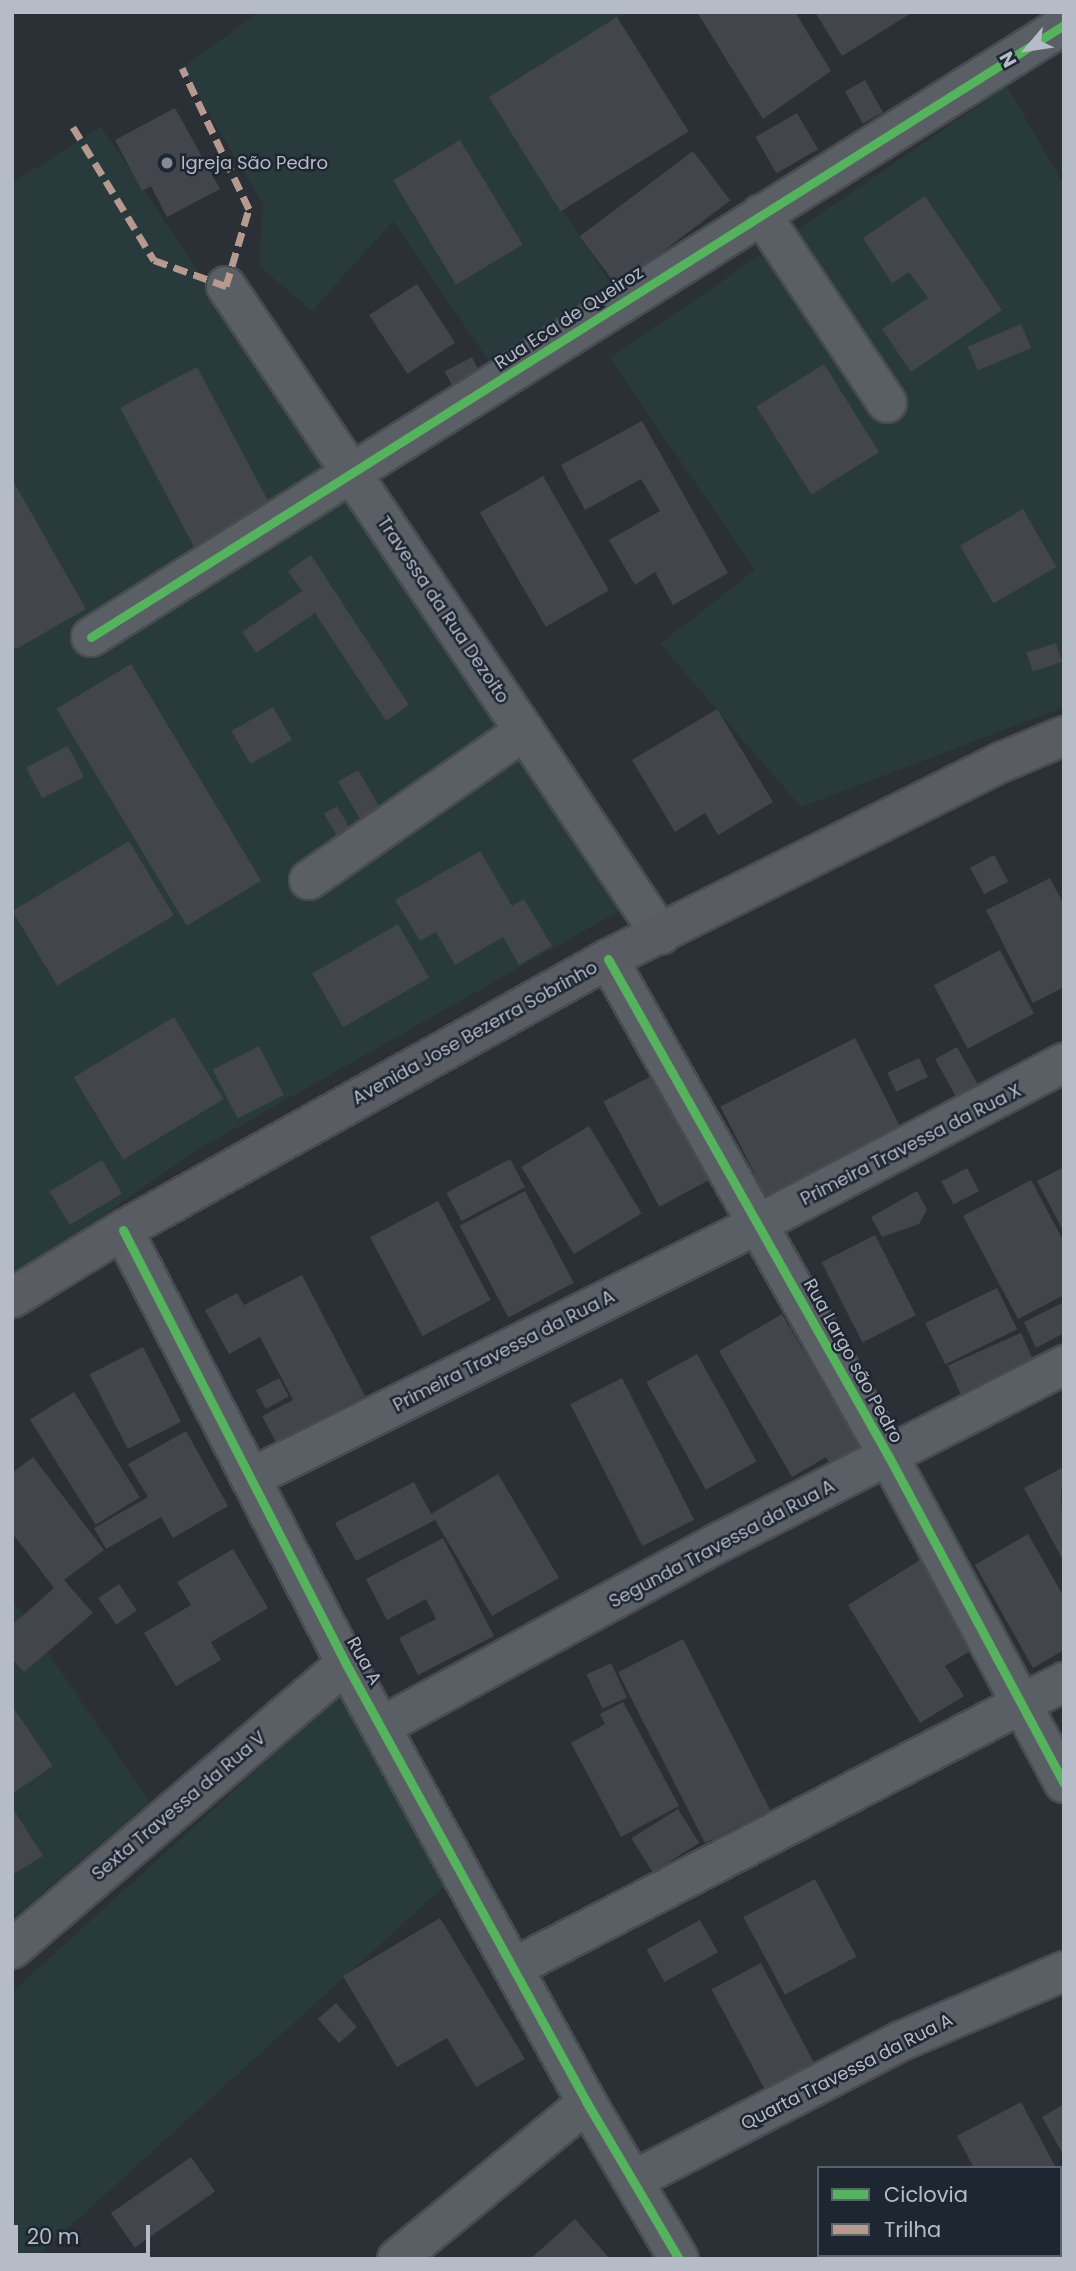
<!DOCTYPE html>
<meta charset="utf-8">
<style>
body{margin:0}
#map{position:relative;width:1076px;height:2271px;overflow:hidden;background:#2b3037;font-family:Poppins,sans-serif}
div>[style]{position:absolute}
.green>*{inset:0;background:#283a3c}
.building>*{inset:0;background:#42454b;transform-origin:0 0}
.roads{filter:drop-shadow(2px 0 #484c52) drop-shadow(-2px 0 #484c52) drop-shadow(0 2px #484c52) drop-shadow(0 -2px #484c52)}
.street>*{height:38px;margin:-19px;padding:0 19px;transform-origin:19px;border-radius:19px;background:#5a5e65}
.secondary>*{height:38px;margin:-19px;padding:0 19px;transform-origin:19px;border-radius:19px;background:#595d63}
.quiet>*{height:7px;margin-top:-3.5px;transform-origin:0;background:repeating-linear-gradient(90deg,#b69a8f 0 14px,transparent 0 21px)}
.cycleway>*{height:9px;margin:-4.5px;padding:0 4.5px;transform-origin:4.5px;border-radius:4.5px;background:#56b35d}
.dots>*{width:19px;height:19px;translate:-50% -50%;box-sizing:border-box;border:4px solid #1e2631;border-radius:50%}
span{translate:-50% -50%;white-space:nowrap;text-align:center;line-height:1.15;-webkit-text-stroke:5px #1e2631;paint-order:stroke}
.poi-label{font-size:18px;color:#b5bcc7}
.left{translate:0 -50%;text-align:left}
.street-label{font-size:18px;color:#b5bcc7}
.frame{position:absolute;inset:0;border:14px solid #b5bcc7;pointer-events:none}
.legend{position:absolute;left:817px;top:2166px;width:245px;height:91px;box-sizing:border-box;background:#1e2631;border:2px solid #5a626d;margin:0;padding:9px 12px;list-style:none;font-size:21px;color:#b5bcc7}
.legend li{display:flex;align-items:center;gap:14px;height:35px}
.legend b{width:35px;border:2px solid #5a626d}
.north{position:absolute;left:992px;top:14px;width:70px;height:70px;-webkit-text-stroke:5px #1e2631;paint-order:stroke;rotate:241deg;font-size:19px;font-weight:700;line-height:28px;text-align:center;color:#b5bcc7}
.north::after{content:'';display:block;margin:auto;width:24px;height:32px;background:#b5bcc7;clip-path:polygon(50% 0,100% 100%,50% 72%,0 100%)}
.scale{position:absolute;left:14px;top:2225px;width:136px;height:32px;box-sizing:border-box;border:4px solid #b5bcc7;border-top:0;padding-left:9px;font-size:21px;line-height:24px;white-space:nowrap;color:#b5bcc7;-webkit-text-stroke:5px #1e2631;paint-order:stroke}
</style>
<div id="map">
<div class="green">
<div style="clip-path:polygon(260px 12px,627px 12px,491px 100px,612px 286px,489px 361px,393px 221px,312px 311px,259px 266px,263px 204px,182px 68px)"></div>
<div style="clip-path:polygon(1007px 86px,1064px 185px,1064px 707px,801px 807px,660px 644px,755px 570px,610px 358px)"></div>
<div style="clip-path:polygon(101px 127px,626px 907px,197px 1150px,12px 1279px,12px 183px)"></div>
<div style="clip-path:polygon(12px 1599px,149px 1802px,12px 1919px)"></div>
<div style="clip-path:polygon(338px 1696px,450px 1881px,34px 2259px,15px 2259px,12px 1992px)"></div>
</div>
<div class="building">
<div style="clip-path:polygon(697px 12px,795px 12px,831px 71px,763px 119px)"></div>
<div style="clip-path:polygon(815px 12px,913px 12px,842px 56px)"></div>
<div style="left:617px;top:17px;width:135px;height:151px;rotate:58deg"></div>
<div style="left:865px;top:80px;width:37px;height:23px;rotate:61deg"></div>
<div style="clip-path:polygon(175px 108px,220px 189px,167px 217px,151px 186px,142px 191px,115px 140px)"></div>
<div style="left:797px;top:113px;width:42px;height:48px;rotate:60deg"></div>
<div style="left:460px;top:140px;width:122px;height:78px;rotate:59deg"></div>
<div style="left:693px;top:151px;width:62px;height:142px;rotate:53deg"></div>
<div style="clip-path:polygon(925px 196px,1002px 310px,911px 372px,882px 329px,928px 298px,909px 272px,892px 283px,863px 238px)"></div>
<div style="left:417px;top:284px;width:70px;height:57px;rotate:57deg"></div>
<div style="left:1021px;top:324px;width:26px;height:58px;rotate:67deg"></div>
<div style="left:472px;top:357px;width:19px;height:31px;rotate:62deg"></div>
<div style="left:824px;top:364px;width:104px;height:80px;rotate:58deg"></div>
<div style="left:197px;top:367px;width:166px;height:87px;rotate:62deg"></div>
<div style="clip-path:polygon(642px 421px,728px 573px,673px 605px,655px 572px,635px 585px,609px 540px,660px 511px,641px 479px,585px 510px,561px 465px)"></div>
<div style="left:543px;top:476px;width:132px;height:73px;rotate:60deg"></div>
<div style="clip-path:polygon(12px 479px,86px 609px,16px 649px,12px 643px)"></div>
<div style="left:1023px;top:509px;width:67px;height:73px;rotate:60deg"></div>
<div style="clip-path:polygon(311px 555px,409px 705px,386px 721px,315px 613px,256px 653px,242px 632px,302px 591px,288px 571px)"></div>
<div style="left:1056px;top:643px;width:20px;height:31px;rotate:72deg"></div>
<div style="left:131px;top:664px;width:253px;height:87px;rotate:59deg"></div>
<div style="left:273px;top:707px;width:38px;height:48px;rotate:60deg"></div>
<div style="clip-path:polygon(717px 709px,773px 802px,718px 835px,705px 813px,675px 832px,632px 760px)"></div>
<div style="left:68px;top:746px;width:35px;height:47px;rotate:63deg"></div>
<div style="left:358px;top:770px;width:44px;height:23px;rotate:60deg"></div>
<div style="left:337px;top:806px;width:30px;height:15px;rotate:60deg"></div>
<div style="left:129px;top:841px;width:87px;height:136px;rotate:59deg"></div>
<div style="clip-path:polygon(480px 851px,512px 906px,524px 899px,552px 946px,519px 965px,503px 937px,455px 965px,436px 932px,420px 941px,395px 900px)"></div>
<div style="left:994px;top:855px;width:30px;height:27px;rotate:62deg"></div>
<div style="clip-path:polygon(1050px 878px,1064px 905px,1064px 987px,1033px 1003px,986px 910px)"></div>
<div style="left:398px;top:924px;width:62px;height:99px;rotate:60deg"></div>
<div style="left:1000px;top:950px;width:72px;height:75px;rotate:62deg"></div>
<div style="left:174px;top:1017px;width:96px;height:117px;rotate:59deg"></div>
<div style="left:855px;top:1038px;width:110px;height:151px;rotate:63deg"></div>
<div style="left:259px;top:1046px;width:55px;height:52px;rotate:63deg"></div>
<div style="left:957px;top:1047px;width:43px;height:25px;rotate:61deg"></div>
<div style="left:919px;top:1058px;width:21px;height:35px;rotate:65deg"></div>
<div style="left:659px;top:1072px;width:119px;height:63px;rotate:62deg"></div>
<div style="left:589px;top:1126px;width:102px;height:79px;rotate:59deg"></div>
<div style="left:510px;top:1159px;width:32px;height:72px;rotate:62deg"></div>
<div style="left:102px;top:1160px;width:39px;height:61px;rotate:59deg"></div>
<div style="clip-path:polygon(1064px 1167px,1064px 1232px,1037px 1181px)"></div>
<div style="left:967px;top:1168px;width:26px;height:29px;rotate:62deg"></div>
<div style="clip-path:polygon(1031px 1180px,1064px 1242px,1064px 1295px,1018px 1319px,963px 1216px)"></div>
<div style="left:525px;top:1191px;width:104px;height:74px;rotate:62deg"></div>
<div style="clip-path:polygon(917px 1191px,927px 1210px,919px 1224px,882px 1237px,871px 1217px)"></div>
<div style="left:438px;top:1201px;width:112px;height:77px;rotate:62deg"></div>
<div style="left:875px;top:1235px;width:90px;height:60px;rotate:63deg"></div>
<div style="clip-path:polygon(302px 1275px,365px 1396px,276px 1442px,262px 1416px,293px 1400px,260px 1337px,229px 1354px,205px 1310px,237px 1293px,244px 1305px)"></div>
<div style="left:997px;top:1288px;width:46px;height:80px;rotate:64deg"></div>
<div style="clip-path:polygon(1064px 1302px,1064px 1333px,1036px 1348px,1024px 1322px)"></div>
<div style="clip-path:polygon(782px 1314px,868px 1460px,838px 1477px,826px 1457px,792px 1477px,719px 1351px)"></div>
<div style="left:1021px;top:1333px;width:42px;height:80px;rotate:66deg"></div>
<div style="left:143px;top:1347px;width:84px;height:60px;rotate:63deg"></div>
<div style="left:697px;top:1354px;width:123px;height:58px;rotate:61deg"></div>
<div style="left:279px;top:1378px;width:21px;height:26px;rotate:62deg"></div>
<div style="left:622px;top:1378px;width:159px;height:58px;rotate:63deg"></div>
<div style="left:74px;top:1392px;width:124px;height:52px;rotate:58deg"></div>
<div style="clip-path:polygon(186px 1431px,228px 1506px,173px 1538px,161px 1517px,106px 1549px,94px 1528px,148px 1497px,128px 1464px)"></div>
<div style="clip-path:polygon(33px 1457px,104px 1550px,64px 1580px,93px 1613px,24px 1672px,12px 1659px,12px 1625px,54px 1588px,12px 1533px,12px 1473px)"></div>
<div style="clip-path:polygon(1064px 1467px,1061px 1493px,1064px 1562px,1024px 1488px)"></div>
<div style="clip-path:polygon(498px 1474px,559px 1578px,492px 1616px,435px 1520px,356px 1561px,335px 1523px,414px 1482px,431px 1514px)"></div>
<div style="clip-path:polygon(1028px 1534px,1064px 1597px,1064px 1650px,1033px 1668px,975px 1565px)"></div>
<div style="clip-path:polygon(443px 1538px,494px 1636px,418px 1675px,399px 1638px,436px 1619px,426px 1599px,387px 1620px,366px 1579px)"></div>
<div style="clip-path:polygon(233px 1549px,268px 1608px,211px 1642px,221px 1660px,176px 1686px,144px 1633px,191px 1605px,177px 1582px)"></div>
<div style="clip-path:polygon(920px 1560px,974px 1649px,945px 1666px,964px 1696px,920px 1723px,848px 1605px)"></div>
<div style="left:119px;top:1584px;width:32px;height:25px;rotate:56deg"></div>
<div style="left:683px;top:1639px;width:192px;height:73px;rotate:63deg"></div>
<div style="left:611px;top:1663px;width:38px;height:27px;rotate:65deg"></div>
<div style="clip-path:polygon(623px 1702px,679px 1806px,621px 1837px,571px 1743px,605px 1724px,600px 1714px)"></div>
<div style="clip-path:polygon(12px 1706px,53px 1766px,12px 1794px)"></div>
<div style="clip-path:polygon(12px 1807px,43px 1856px,12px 1875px)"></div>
<div style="left:678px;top:1809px;width:40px;height:55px;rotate:58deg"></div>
<div style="left:815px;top:1879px;width:88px;height:81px;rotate:62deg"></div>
<div style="clip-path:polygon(440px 1918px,525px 2059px,476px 2087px,447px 2038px,397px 2067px,343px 1976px)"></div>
<div style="left:700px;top:1920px;width:37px;height:61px;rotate:61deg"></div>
<div style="left:761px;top:1963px;width:116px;height:56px;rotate:62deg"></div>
<div style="left:336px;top:2003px;width:32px;height:24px;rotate:49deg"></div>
<div style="clip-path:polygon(1021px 2102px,1056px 2168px,974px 2168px,957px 2136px)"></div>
<div style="clip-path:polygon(1064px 2104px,1064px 2156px,1042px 2117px)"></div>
<div style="left:191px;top:2157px;width:42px;height:98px;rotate:55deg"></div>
<div style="clip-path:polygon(1060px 2176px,1064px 2182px,1060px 2213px)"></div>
<div style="clip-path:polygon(575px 2219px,610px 2259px,530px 2259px)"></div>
<div style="left:843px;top:2255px;width:83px;height:4px"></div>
</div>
<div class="roads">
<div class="street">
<div style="left:761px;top:214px;width:227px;rotate:56.3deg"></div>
<div style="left:226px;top:286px;width:781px;rotate:56.17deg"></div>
<div style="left:91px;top:637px;width:1149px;rotate:-32.17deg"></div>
<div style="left:309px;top:880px;width:262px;rotate:-34.7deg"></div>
<div style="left:608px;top:959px;width:572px;rotate:60.57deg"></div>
<div style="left:889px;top:1457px;width:370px;rotate:61.8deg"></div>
<div style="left:123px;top:1230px;width:488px;rotate:62.8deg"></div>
<div style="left:346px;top:1664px;width:501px;rotate:61.23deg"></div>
<div style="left:587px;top:2103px;width:181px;rotate:59.5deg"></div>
<div style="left:251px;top:1478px;width:567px;rotate:-26.61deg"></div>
<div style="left:758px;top:1224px;width:346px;rotate:-27.8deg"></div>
<div style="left:382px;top:1726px;width:387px;rotate:-28.6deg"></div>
<div style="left:722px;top:1541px;width:385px;rotate:-27.2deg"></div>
<div style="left:12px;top:1949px;width:439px;rotate:-40.5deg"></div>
<div style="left:513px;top:1968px;width:621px;rotate:-27.43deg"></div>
<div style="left:634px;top:2180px;width:301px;rotate:-27.5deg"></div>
<div style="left:901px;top:2041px;width:177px;rotate:-23.2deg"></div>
<div style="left:397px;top:2259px;width:246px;rotate:-39.4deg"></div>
</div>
<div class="secondary">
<div style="left:12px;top:1298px;width:130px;rotate:-31.5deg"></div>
<div style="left:123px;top:1230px;width:556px;rotate:-29.19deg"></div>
<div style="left:608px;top:959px;width:441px;rotate:-26.6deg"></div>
<div style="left:1002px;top:762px;width:67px;rotate:-22.8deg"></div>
</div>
</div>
<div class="quiet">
<div style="left:73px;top:127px;width:156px;rotate:58.7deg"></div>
<div style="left:154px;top:260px;width:77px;rotate:19.9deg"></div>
<div style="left:226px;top:286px;width:80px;rotate:-73.4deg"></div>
<div style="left:249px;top:209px;width:156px;rotate:-115.4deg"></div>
</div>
<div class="cycleway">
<div style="left:91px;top:637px;width:1149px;rotate:-32.17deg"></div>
<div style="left:608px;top:959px;width:572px;rotate:60.57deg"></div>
<div style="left:889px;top:1457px;width:370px;rotate:61.8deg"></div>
<div style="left:123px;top:1230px;width:488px;rotate:62.8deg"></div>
<div style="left:346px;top:1664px;width:501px;rotate:61.23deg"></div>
<div style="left:587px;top:2103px;width:181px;rotate:59.5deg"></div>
</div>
<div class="dots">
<div style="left:167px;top:163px;background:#858b95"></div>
</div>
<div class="poi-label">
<span class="left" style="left:181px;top:163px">Igreja São Pedro</span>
</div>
<div class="street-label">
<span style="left:569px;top:318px;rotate:-33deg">Rua Eca de Queiroz</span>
<span style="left:443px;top:610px;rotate:56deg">Travessa da Rua Dezoito</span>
<span style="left:475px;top:1033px;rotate:-29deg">Avenida Jose Bezerra Sobrinho</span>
<span style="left:911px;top:1145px;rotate:-27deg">Primeira Travessa da Rua X</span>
<span style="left:504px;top:1351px;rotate:-27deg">Primeira Travessa da Rua A</span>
<span style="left:853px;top:1361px;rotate:61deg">Rua Largo são Pedro</span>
<span style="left:722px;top:1544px;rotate:-28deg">Segunda Travessa da Rua A</span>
<span style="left:364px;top:1661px;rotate:61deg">Rua A</span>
<span style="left:179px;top:1806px;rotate:-40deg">Sexta Travessa da Rua V</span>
<span style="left:847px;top:2072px;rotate:-27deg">Quarta Travessa da Rua A</span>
</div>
<div class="frame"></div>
<ul class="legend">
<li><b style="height:9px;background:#56b35d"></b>Ciclovia</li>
<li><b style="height:9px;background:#b69a8f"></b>Trilha</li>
</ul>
<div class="north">N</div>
<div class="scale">20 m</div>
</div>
